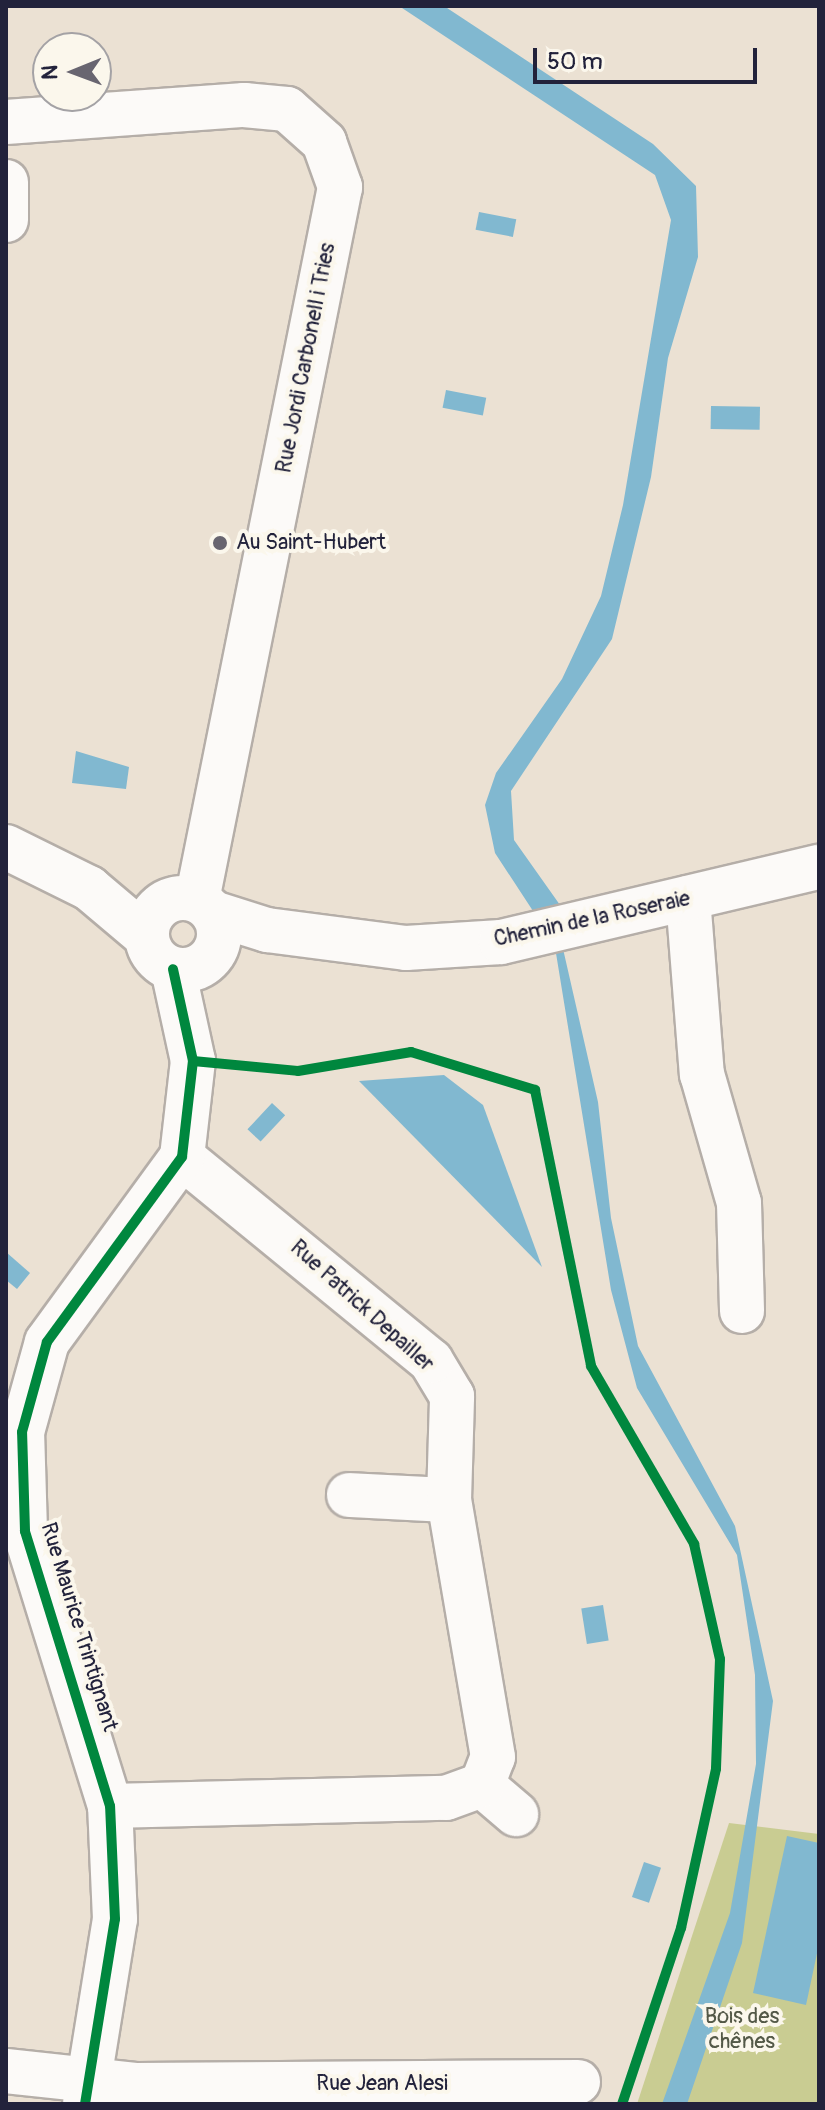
<!DOCTYPE html>
<meta charset="utf-8">
<style>
body{margin:0}
#map{position:relative;width:825px;height:2110px;overflow:hidden;background:#ebe1d3;font-family:Pangolin,sans-serif}
div>[style]{position:absolute}
.green>*{inset:0;background:#c9cc92}
.water>*{inset:0;background:#81b8d0;transform-origin:0 0}
.roads{filter:drop-shadow(2px 0 #b5aea8) drop-shadow(-2px 0 #b5aea8) drop-shadow(0 2px #b5aea8) drop-shadow(0 -2px #b5aea8)}
.minor>*{height:44px;margin:-22px;padding:0 22px;transform-origin:22px;border-radius:22px;background:#fcfaf8}
.minor>.ring{margin:-22px;padding:0;box-sizing:content-box;background:none;border:44px solid #fcfaf8;border-radius:50%}
.cycleway>*{height:10px;margin:-5px;padding:0 5px;transform-origin:5px;border-radius:5px;background:#00873e}
.dots>*{width:22px;height:22px;translate:-50% -50%;box-sizing:border-box;border:4px solid #fbf7ec;border-radius:50%}
span{translate:-50% -50%;white-space:nowrap;text-align:center;line-height:1.15;-webkit-text-stroke:8px #fbf7ec;paint-order:stroke}
.street-label{font-size:22px;color:#22223b}
.poi-label{font-size:22px;color:#22223b}
.left{translate:0 -50%;text-align:left}
.park-label{font-size:22px;color:#535847}
.frame{position:absolute;inset:0;border:8px solid #22223b;pointer-events:none}
.north{position:absolute;left:32px;top:32px;width:80px;height:80px;box-sizing:border-box;background:#fbf7ec;border:2px solid #a4a2a5;border-radius:50%;rotate:269deg;font-size:22px;font-weight:700;line-height:32px;text-align:center;color:#22223b}
.north::after{content:'';display:block;margin:auto;width:28px;height:36px;background:#686570;clip-path:polygon(50% 0,100% 100%,50% 72%,0 100%)}
.scale{position:absolute;left:533px;top:48px;width:224px;height:36px;box-sizing:border-box;border:4px solid #22223b;border-top:0;padding-left:10px;font-size:24px;line-height:28px;white-space:nowrap;color:#22223b;-webkit-text-stroke:6px #fbf7ec;paint-order:stroke}
</style>
<div id="map">
<div class="green">
<div style="clip-path:polygon(729px 1823px,819px 1834px,819px 2104px,637px 2104px)"></div>
</div>
<div class="water">
<div style="clip-path:polygon(399px 6px,444px 6px,653px 144px,696px 186px,698px 257px,668px 358px,651px 477px,612px 639px,511px 791px,514px 840px,560px 905px,533px 911px,495px 853px,485px 805px,496px 773px,562px 679px,601px 596px,623px 505px,671px 220px,655px 175px)"></div>
<div style="left:479px;top:212px;width:38px;height:18px;rotate:11deg"></div>
<div style="left:446px;top:390px;width:41px;height:18px;rotate:11deg"></div>
<div style="left:711px;top:406px;width:49px;height:23px;rotate:1deg"></div>
<div style="clip-path:polygon(76px 751px,129px 767px,126px 789px,72px 783px)"></div>
<div style="clip-path:polygon(561px 940px,598px 1102px,611px 1218px,638px 1346px,735px 1526px,773px 1701px,742px 1943px,687px 2104px,662px 2104px,730px 1913px,756px 1764px,755px 1675px,737px 1555px,637px 1388px,611px 1290px,554px 941px)"></div>
<div style="clip-path:polygon(444px 1075px,483px 1105px,542px 1267px,359px 1081px)"></div>
<div style="left:272px;top:1103px;width:18px;height:36px;rotate:43deg"></div>
<div style="clip-path:polygon(6px 1252px,30px 1273px,17px 1289px,6px 1280px)"></div>
<div style="left:603px;top:1605px;width:36px;height:22px;rotate:81deg"></div>
<div style="clip-path:polygon(787px 1836px,819px 1843px,819px 1944px,806px 2005px,753px 1993px)"></div>
<div style="left:644px;top:1862px;width:18px;height:37px;rotate:19deg"></div>
</div>
<div class="roads">
<div class="minor">
<div style="left:6px;top:122px;width:239px;rotate:-4.1deg"></div>
<div style="left:244px;top:105px;width:43px;rotate:5.3deg"></div>
<div style="left:287px;top:109px;width:50px;rotate:41.7deg"></div>
<div style="left:324px;top:142px;width:48px;rotate:70.4deg"></div>
<div style="left:340px;top:187px;width:727px;rotate:101.34deg"></div>
<div style="left:6px;top:182px;width:38px;rotate:90deg"></div>
<div style="left:6px;top:847px;width:93px;rotate:26.3deg"></div>
<div style="left:89px;top:888px;width:76px;rotate:40.2deg"></div>
<div class="ring" style="left:147px;top:898px;width:28px;height:28px"></div>
<div style="left:688px;top:898px;width:177px;rotate:85.5deg"></div>
<div style="left:702px;top:1074px;width:134px;rotate:74deg"></div>
<div style="left:739px;top:1203px;width:108px;rotate:88.4deg"></div>
<div style="left:213px;top:913px;width:57px;rotate:17.5deg"></div>
<div style="left:267px;top:930px;width:140px;rotate:7.4deg"></div>
<div style="left:406px;top:948px;width:95px;rotate:-3.6deg"></div>
<div style="left:501px;top:942px;width:327px;rotate:-13.3deg"></div>
<div style="left:349px;top:1495px;width:100px;rotate:2.9deg"></div>
<div style="left:482px;top:1785px;width:45px;rotate:40.5deg"></div>
<div style="left:110px;top:1806px;width:336px;rotate:-1.4deg"></div>
<div style="left:446px;top:1798px;width:38px;rotate:-20deg"></div>
<div style="left:482px;top:1785px;width:30px;rotate:-69deg"></div>
<div style="left:493px;top:1757px;width:261px;rotate:-99.7deg"></div>
<div style="left:449px;top:1500px;width:104px;rotate:-88.3deg"></div>
<div style="left:452px;top:1396px;width:41px;rotate:-121deg"></div>
<div style="left:431px;top:1361px;width:322px;rotate:-140.7deg"></div>
<div style="left:6px;top:2071px;width:132px;rotate:6.1deg"></div>
<div style="left:137px;top:2085px;width:441px;rotate:-0.4deg"></div>
<div style="left:85px;top:2104px;width:187px;rotate:-80.8deg"></div>
<div style="left:115px;top:1919px;width:113px;rotate:-92.5deg"></div>
<div style="left:110px;top:1806px;width:288px;rotate:-107.2deg"></div>
<div style="left:25px;top:1531px;width:99px;rotate:-91.7deg"></div>
<div style="left:22px;top:1432px;width:93px;rotate:-74.5deg"></div>
<div style="left:47px;top:1342px;width:229px;rotate:-53.9deg"></div>
<div style="left:182px;top:1157px;width:97px;rotate:-83.5deg"></div>
<div style="left:193px;top:1061px;width:94px;rotate:-102.3deg"></div>
</div>
</div>
<div class="cycleway">
<div style="left:193px;top:1061px;width:105px;rotate:5.4deg"></div>
<div style="left:298px;top:1071px;width:115px;rotate:-9.5deg"></div>
<div style="left:411px;top:1052px;width:130px;rotate:17deg"></div>
<div style="left:535px;top:1090px;width:282px;rotate:78.5deg"></div>
<div style="left:591px;top:1366px;width:206px;rotate:59.9deg"></div>
<div style="left:694px;top:1544px;width:118px;rotate:77.3deg"></div>
<div style="left:720px;top:1659px;width:110px;rotate:92.1deg"></div>
<div style="left:716px;top:1769px;width:163px;rotate:102.4deg"></div>
<div style="left:681px;top:1928px;width:186px;rotate:108.5deg"></div>
<div style="left:85px;top:2104px;width:187px;rotate:-80.8deg"></div>
<div style="left:115px;top:1919px;width:113px;rotate:-92.5deg"></div>
<div style="left:110px;top:1806px;width:288px;rotate:-107.2deg"></div>
<div style="left:25px;top:1531px;width:99px;rotate:-91.7deg"></div>
<div style="left:22px;top:1432px;width:93px;rotate:-74.5deg"></div>
<div style="left:47px;top:1342px;width:229px;rotate:-53.9deg"></div>
<div style="left:182px;top:1157px;width:97px;rotate:-83.5deg"></div>
<div style="left:193px;top:1061px;width:94px;rotate:-102.3deg"></div>
</div>
<div class="dots">
<div style="left:220px;top:543px;background:#686570"></div>
</div>
<div class="street-label">
<span style="left:306px;top:358px;rotate:-79deg">Rue Jordi Carbonell i Tries</span>
<span style="left:592px;top:919px;rotate:-12deg">Chemin de la Roseraie</span>
<span style="left:362px;top:1306px;rotate:42deg">Rue Patrick Depailler</span>
<span style="left:79px;top:1627px;rotate:73deg">Rue Maurice Trintignant</span>
<span style="left:382px;top:2084px">Rue Jean Alesi</span>
</div>
<div class="poi-label">
<span class="left" style="left:236px;top:543px">Au Saint-Hubert</span>
</div>
<div class="park-label">
<span style="left:742px;top:2029px">Bois des<br>chênes</span>
</div>
<div class="frame"></div>
<div class="north">N</div>
<div class="scale">50 m</div>
</div>
